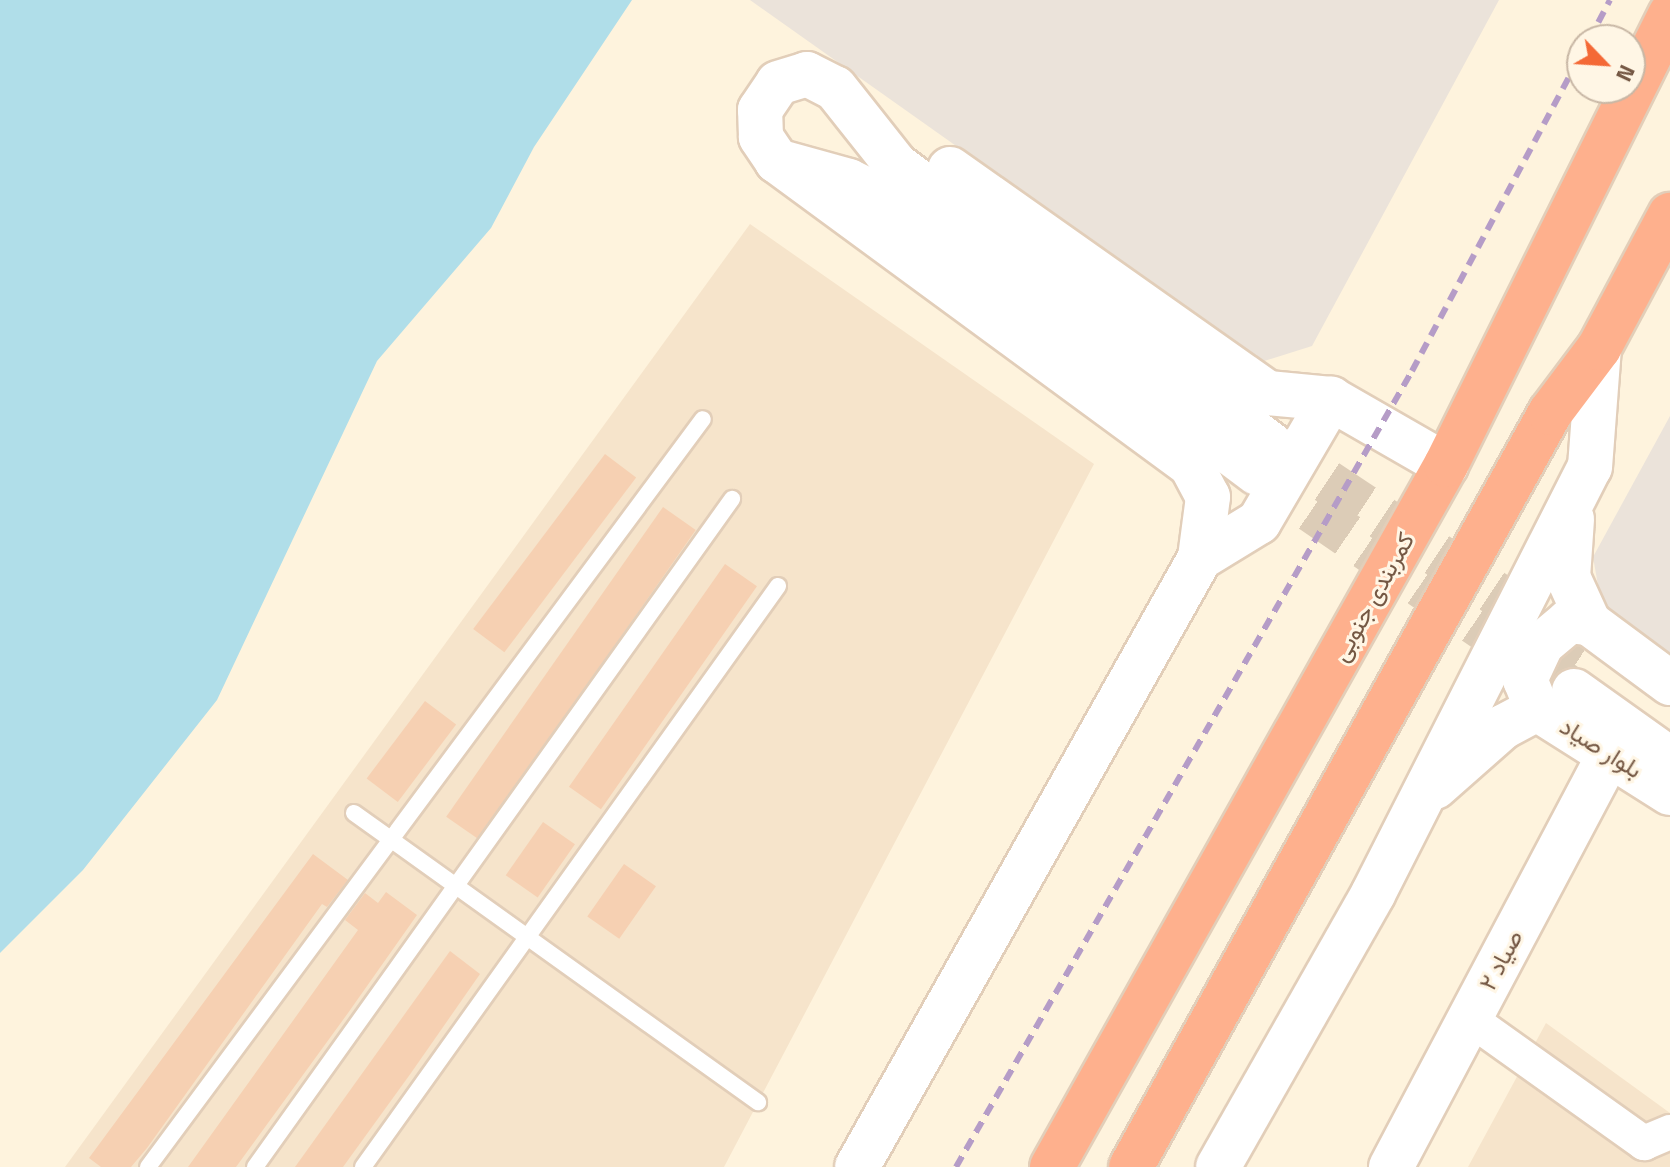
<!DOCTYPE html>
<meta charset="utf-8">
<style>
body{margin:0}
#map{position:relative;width:1670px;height:1167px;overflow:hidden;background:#fef3dd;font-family:"Titillium Web",Vazirmatn,sans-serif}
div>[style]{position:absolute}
.residential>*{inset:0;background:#f6e4cb}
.industrial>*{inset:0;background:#ebe3da}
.water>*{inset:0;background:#b0dee9}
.building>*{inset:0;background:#f6d0b2;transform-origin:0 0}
.secondary-tunnel>*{height:44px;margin-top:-22px;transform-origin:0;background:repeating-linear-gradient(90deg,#dcccb7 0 44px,transparent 0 66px)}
.roads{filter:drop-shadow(2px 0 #e2ceb9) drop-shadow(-2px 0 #e2ceb9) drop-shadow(0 2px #e2ceb9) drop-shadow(0 -2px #e2ceb9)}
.lane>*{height:16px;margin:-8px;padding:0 8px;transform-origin:8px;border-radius:8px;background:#fff}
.street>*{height:34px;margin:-17px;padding:0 17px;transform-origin:17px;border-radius:17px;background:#fff}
.secondary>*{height:44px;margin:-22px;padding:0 22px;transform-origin:22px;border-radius:22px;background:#fff}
.highway>*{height:44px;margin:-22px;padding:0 22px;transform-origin:22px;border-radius:22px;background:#feb08d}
.rail>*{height:6px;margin-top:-3px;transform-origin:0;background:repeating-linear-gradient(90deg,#b59cc7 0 12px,transparent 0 20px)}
span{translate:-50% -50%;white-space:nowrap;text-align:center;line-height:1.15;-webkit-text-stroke:6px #fff6e5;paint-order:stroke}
.street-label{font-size:24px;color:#755844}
.north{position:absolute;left:1566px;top:24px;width:80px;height:80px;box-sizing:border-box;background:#fff6e5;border:2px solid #c8b7a5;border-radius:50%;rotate:115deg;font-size:22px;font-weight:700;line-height:32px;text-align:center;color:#755844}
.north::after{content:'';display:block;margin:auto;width:28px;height:36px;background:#f46936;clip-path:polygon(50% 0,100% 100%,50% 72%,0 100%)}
</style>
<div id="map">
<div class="residential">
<div style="clip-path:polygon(750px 224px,1094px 464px,724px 1167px,65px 1167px)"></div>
<div style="clip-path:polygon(1546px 1023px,1670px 1113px,1670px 1167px,1468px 1167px)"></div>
</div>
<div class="industrial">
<div style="clip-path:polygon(750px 0,1499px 0,1312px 346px,1261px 362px)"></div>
<div style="clip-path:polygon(1670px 416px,1670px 653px,1602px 608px,1593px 557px)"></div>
</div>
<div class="water">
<div style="clip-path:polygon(0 0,632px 0,534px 147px,491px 228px,377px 361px,217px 700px,83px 870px,0 953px)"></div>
</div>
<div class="building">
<div style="left:605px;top:454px;width:39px;height:219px;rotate:37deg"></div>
<div style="left:663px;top:507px;width:40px;height:378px;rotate:35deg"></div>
<div style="left:725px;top:564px;width:39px;height:272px;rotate:35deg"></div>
<div style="left:425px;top:701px;width:39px;height:97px;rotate:37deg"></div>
<div style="left:543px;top:822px;width:39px;height:65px;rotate:35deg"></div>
<div style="clip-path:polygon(313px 854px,348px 880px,327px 907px,322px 904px,147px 1148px,131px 1167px,101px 1167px,89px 1158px)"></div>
<div style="left:624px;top:864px;width:39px;height:64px;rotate:35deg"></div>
<div style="clip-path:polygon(386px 892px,417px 915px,348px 1013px,236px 1167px,188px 1167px,358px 930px,345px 920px,365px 893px,378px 903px)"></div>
<div style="clip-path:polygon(450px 951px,480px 974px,411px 1073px,343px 1167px,295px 1167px)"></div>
</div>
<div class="secondary-tunnel">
<div style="left:1272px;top:445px;width:376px;rotate:33.6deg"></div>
<div style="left:1257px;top:473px;width:385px;rotate:34.5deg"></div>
</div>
<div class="roads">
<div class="lane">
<div style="left:354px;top:813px;width:497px;rotate:35.6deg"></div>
<div style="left:148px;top:1167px;width:931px;rotate:-53.43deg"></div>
<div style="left:255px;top:1167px;width:821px;rotate:-54.47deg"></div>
<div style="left:363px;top:1167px;width:714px;rotate:-54.46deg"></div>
</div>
<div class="street">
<div style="left:1470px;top:1019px;width:214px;rotate:35.5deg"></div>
<div style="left:1644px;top:1143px;width:28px;rotate:-23deg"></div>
</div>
<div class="secondary">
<div style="left:777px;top:161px;width:514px;rotate:36.29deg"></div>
<div style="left:1191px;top:465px;width:36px;rotate:62deg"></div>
<div style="left:1208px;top:497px;width:62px;rotate:97.5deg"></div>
<div style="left:1200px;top:558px;width:699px;rotate:119.39deg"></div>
<div style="left:950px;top:169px;width:389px;rotate:35.2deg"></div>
<div style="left:1268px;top:393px;width:63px;rotate:5.4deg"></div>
<div style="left:1331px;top:399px;width:133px;rotate:29.9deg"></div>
<div style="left:1257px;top:473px;width:441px;rotate:-143.1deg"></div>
<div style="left:904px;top:208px;width:61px;rotate:-153.9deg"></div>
<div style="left:849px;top:181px;width:75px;rotate:-164.5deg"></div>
<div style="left:777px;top:161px;width:29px;rotate:-124deg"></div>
<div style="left:761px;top:137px;width:27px;rotate:-92deg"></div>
<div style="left:760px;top:110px;width:32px;rotate:-56deg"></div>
<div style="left:778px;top:83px;width:30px;rotate:-17deg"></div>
<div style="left:807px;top:74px;width:31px;rotate:27deg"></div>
<div style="left:835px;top:88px;width:98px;rotate:51.6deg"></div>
<div style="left:896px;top:165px;width:469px;rotate:36.7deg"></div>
<div style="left:1572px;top:519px;width:58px;rotate:93.9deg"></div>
<div style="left:1568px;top:577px;width:51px;rotate:65.5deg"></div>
<div style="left:1589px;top:623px;width:101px;rotate:36.5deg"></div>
<div style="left:1200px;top:558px;width:69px;rotate:-31.4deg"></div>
<div style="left:1259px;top:522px;width:143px;rotate:-59.7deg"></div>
<div style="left:1574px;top:691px;width:102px;rotate:35.4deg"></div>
<div style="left:1537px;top:709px;width:31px;rotate:-112deg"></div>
<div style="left:1525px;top:680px;width:40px;rotate:-65deg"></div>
<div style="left:1542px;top:644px;width:35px;rotate:-40deg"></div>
<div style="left:1569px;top:621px;width:20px;rotate:6deg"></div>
<div style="left:1435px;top:787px;width:91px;rotate:-41.4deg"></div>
<div style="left:1503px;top:727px;width:38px;rotate:-28deg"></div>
<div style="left:1537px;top:709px;width:157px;rotate:32.3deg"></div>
<div style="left:1218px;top:1167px;width:314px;rotate:-60.4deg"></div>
<div style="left:1373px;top:894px;width:479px;rotate:-63.1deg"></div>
<div style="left:1590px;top:467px;width:119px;rotate:-85.7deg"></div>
<div style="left:1391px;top:1167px;width:468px;rotate:-62.1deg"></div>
</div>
<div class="highway">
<div style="left:1052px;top:1167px;width:805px;rotate:-60.7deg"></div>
<div style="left:1446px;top:465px;width:503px;rotate:-63.54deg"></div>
<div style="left:1131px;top:1167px;width:863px;rotate:-60.94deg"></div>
<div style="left:1550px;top:413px;width:81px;rotate:-53deg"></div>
<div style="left:1599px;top:348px;width:151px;rotate:-61.9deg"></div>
</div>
</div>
<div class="rail">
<div style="left:1589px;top:40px;width:45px;rotate:-62.3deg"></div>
<div style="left:956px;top:1167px;width:917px;rotate:-60.19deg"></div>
<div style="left:1412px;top:371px;width:361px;rotate:-61.9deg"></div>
</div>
<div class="street-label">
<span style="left:1373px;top:597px;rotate:-61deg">کمربندی جنوبی</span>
<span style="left:1601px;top:748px;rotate:32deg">بلوار صیاد</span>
<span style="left:1501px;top:960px;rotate:-62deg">صیاد ۲</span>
</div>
<div class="north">N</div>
</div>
